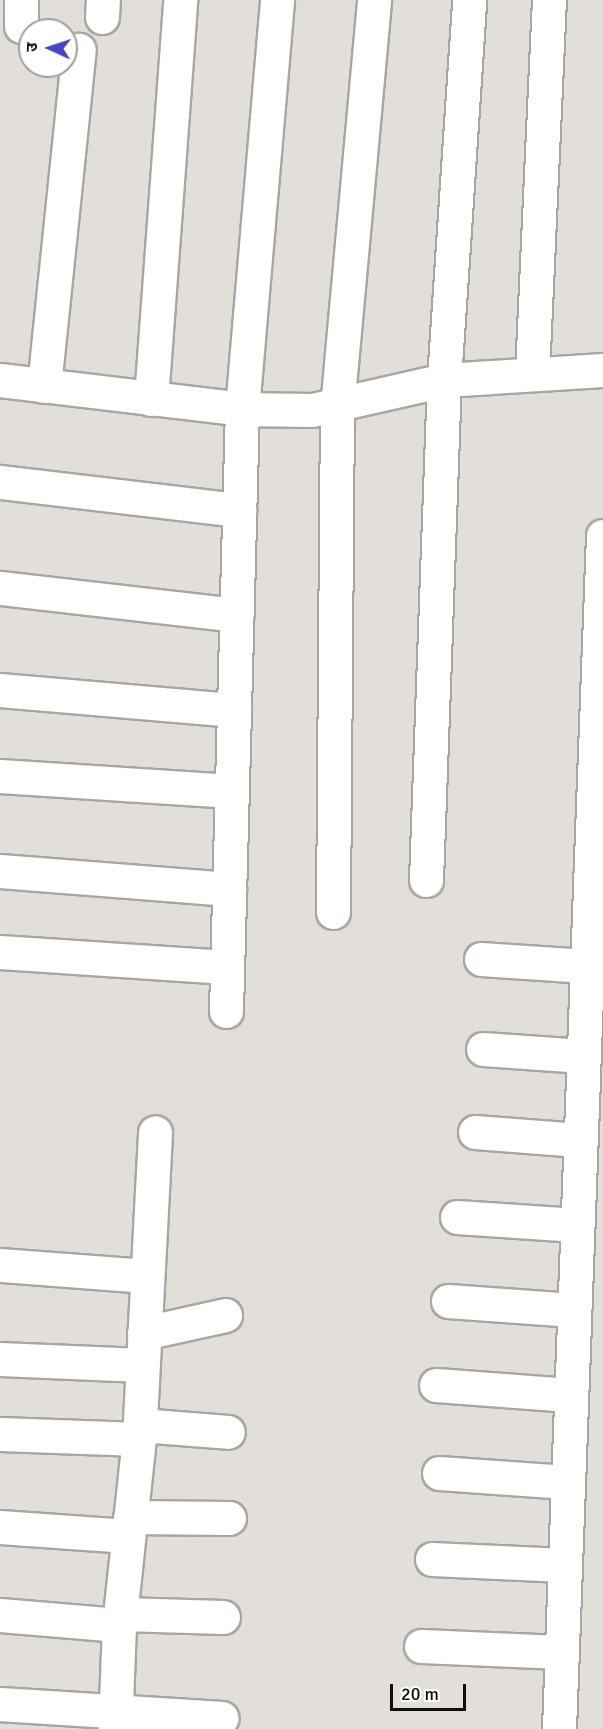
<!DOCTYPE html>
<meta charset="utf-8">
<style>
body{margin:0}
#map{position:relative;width:603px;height:1729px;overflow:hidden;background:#e2dfda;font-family:Signika,"Noto Sans Devanagari",sans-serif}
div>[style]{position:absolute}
.roads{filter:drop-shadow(2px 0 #a9a6a1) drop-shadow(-2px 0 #a9a6a1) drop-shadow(0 2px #a9a6a1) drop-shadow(0 -2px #a9a6a1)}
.minor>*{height:33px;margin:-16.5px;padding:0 16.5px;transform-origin:16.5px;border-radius:16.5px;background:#fff}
span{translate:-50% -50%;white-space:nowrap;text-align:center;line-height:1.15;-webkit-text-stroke:4.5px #fff;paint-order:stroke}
.north{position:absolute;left:18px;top:18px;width:60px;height:60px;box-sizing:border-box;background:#fff;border:2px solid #9f9f9e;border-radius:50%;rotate:273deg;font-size:16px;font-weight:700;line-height:24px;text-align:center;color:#0f0e0c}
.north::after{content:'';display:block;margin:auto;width:21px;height:27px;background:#4b45bb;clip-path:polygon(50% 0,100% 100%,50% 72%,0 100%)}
.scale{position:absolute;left:390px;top:1684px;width:76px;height:27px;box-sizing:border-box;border:3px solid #0f0e0c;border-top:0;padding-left:8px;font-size:18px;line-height:21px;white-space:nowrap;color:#0f0e0c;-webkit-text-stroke:4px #fff;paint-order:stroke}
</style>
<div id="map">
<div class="roads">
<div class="minor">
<div style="left:21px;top:0;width:26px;rotate:90deg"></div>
<div style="left:102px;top:17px;width:17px;rotate:-87deg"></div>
<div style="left:532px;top:373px;width:373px;rotate:-87.4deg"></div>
<div style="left:0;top:380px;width:244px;rotate:6.8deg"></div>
<div style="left:242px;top:409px;width:70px;rotate:0.8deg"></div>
<div style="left:312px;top:410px;width:135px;rotate:-12.8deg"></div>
<div style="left:444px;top:380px;width:159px;rotate:-3.6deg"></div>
<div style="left:44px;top:386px;width:338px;rotate:-84.1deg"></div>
<div style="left:151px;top:399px;width:400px;rotate:-85.8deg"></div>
<div style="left:0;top:482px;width:241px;rotate:6.7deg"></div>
<div style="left:0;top:588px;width:238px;rotate:6.5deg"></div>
<div style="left:0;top:690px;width:235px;rotate:4.9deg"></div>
<div style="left:0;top:776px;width:232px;rotate:3.7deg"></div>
<div style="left:0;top:871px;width:230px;rotate:4.5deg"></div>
<div style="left:426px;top:880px;width:500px;rotate:-87.94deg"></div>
<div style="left:444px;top:380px;width:381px;rotate:-86.2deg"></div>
<div style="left:333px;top:912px;width:504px;rotate:-89.55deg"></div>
<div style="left:337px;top:408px;width:410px;rotate:-84.8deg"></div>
<div style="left:0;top:952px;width:227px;rotate:3.8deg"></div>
<div style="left:481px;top:959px;width:105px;rotate:3.8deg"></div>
<div style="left:226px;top:1011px;width:602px;rotate:-88.48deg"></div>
<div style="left:242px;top:409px;width:410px;rotate:-85.1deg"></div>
<div style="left:483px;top:1049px;width:100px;rotate:4deg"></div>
<div style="left:475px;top:1132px;width:104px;rotate:4.4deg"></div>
<div style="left:457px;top:1217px;width:120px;rotate:3.8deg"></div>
<div style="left:0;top:1265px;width:147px;rotate:4.3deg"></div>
<div style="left:448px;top:1301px;width:125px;rotate:4.1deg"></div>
<div style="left:144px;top:1333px;width:83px;rotate:-12.5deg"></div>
<div style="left:0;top:1359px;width:142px;rotate:2.4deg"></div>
<div style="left:436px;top:1385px;width:134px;rotate:4.3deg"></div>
<div style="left:140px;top:1425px;width:88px;rotate:4.5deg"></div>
<div style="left:0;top:1434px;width:139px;rotate:2.1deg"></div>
<div style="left:439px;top:1473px;width:128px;rotate:4deg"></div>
<div style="left:130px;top:1517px;width:99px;rotate:0.6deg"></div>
<div style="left:0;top:1527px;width:128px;rotate:4deg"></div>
<div style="left:432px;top:1559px;width:132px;rotate:2.6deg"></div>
<div style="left:121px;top:1614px;width:102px;rotate:1.7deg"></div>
<div style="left:0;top:1615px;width:119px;rotate:4.8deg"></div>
<div style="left:421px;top:1646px;width:140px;rotate:2.5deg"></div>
<div style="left:0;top:1704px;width:222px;rotate:3.6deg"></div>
<div style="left:115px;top:1729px;width:104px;rotate:-87.8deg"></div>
<div style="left:119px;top:1625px;width:187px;rotate:-83.9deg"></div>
<div style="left:139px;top:1439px;width:307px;rotate:-87deg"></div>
<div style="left:559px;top:1729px;width:1194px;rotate:-87.89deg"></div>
</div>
</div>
<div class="north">उ</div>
<div class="scale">20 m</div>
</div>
